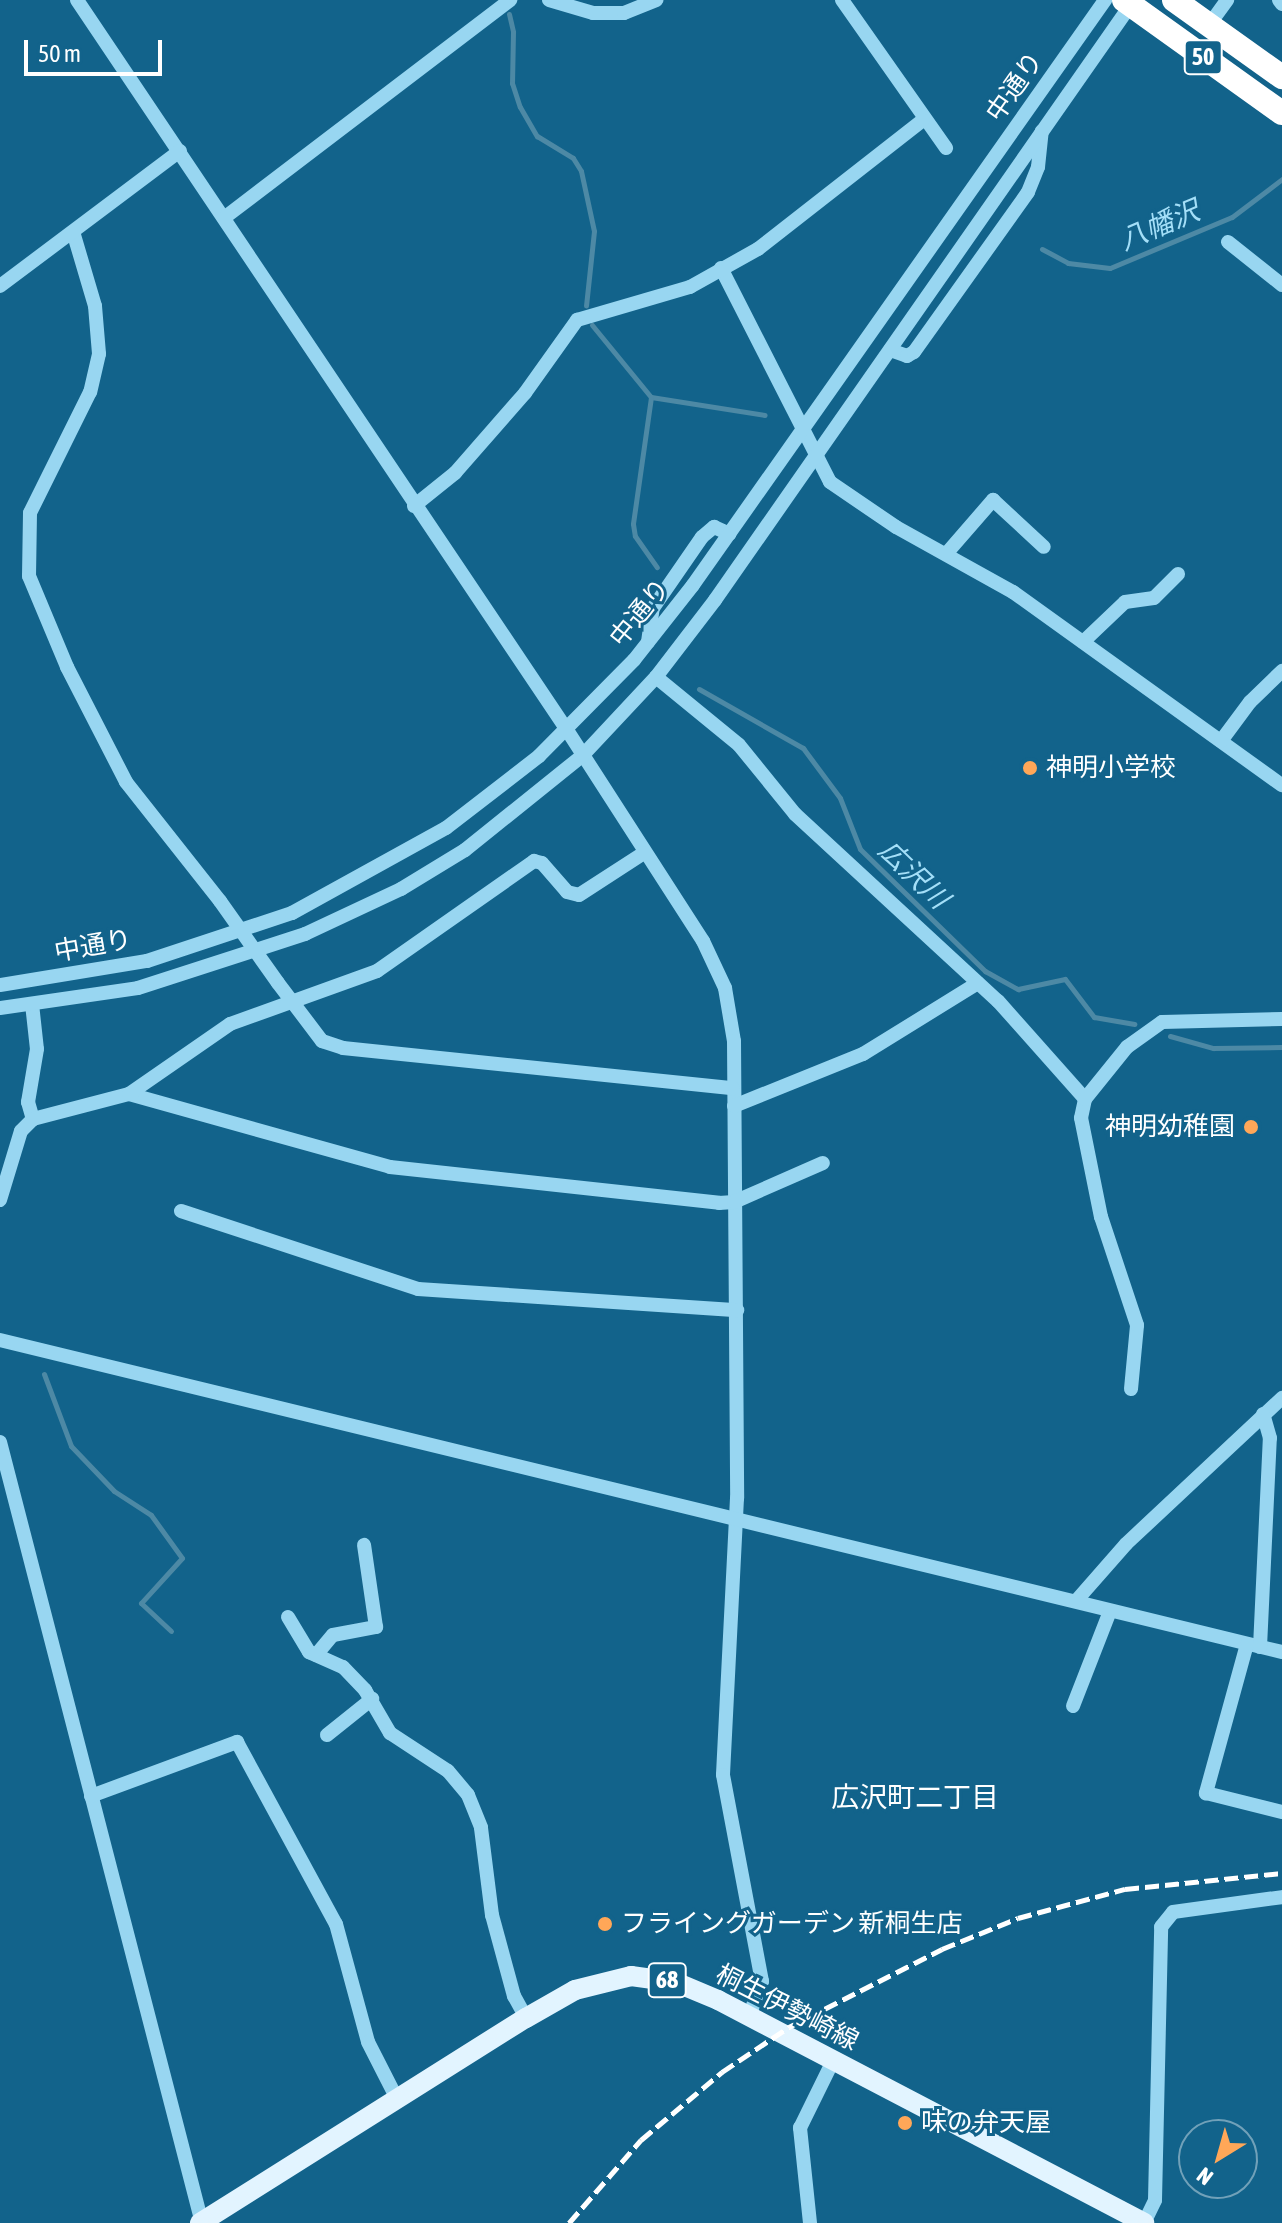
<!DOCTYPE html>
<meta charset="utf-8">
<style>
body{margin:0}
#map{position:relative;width:1282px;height:2223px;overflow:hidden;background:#12638b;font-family:"Asap Condensed","Noto Sans JP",sans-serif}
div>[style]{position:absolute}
.stream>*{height:5px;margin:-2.5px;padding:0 2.5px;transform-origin:2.5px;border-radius:2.5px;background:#4d89a5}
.minor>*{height:14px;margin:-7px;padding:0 7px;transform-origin:7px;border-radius:7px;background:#98d6f1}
.major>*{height:20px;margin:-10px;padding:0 10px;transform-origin:10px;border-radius:10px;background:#e2f4ff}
.highway>*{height:24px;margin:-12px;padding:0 12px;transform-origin:12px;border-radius:12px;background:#fff}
.rail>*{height:5px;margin-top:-2.5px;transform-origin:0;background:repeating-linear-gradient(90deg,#fff 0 14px,transparent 0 20px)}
.minor-bridge>*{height:14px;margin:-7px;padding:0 7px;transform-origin:7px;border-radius:7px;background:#98d6f1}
.dots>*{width:22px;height:22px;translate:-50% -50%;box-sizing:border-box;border:4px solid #12638b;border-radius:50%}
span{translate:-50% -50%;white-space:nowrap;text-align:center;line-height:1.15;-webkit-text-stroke:6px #12638b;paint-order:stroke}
.shield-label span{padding:2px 6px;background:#12638b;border:2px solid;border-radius:6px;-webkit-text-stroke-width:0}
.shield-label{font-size:24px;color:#fff;font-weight:700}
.street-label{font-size:26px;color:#fff}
.poi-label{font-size:26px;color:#fff}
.left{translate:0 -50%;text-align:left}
.right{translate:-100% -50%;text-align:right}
.water-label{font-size:28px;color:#a4dff8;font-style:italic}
.neighbourhood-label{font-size:28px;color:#fff}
.north{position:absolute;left:1178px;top:2119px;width:80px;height:80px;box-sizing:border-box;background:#12638b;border:2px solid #71a1b9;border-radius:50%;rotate:217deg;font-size:22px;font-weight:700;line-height:32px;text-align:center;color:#fff}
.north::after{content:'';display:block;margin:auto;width:28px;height:36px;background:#ffa758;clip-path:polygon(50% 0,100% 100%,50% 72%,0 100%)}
.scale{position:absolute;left:24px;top:40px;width:138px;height:36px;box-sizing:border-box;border:4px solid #fff;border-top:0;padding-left:10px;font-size:24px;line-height:28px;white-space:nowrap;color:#fff;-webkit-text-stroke:6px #12638b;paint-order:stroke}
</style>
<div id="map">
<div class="stream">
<div style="left:509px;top:14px;width:18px;rotate:77deg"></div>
<div style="left:513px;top:32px;width:51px;rotate:91.1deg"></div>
<div style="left:512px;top:83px;width:25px;rotate:72deg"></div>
<div style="left:520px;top:107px;width:34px;rotate:60deg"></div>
<div style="left:537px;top:136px;width:42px;rotate:31.4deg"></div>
<div style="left:573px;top:158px;width:15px;rotate:58deg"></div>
<div style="left:581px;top:171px;width:61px;rotate:77.8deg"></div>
<div style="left:594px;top:231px;width:75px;rotate:96.1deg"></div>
<div style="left:1042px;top:249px;width:30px;rotate:28deg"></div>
<div style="left:1068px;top:263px;width:42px;rotate:6.8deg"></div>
<div style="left:1110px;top:268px;width:132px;rotate:-22.7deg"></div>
<div style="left:1232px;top:217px;width:63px;rotate:-37.2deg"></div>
<div style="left:592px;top:325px;width:93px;rotate:50.7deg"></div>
<div style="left:651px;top:397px;width:115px;rotate:9deg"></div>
<div style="left:651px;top:397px;width:128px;rotate:98.1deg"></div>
<div style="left:633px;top:524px;width:12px;rotate:81deg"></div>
<div style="left:635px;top:536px;width:38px;rotate:55deg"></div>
<div style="left:699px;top:689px;width:120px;rotate:29.6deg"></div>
<div style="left:803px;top:748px;width:62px;rotate:53.5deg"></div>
<div style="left:840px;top:798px;width:55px;rotate:68.6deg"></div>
<div style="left:860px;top:849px;width:175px;rotate:44.3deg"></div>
<div style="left:985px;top:971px;width:38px;rotate:29deg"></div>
<div style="left:1018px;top:989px;width:48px;rotate:-12deg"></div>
<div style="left:1065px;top:979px;width:48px;rotate:52.7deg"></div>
<div style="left:1094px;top:1017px;width:41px;rotate:9.9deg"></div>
<div style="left:1170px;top:1036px;width:45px;rotate:15.6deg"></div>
<div style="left:1213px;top:1048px;width:69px;rotate:-0.8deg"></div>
<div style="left:44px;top:1374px;width:77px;rotate:69.4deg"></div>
<div style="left:71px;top:1446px;width:62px;rotate:46.3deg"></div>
<div style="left:114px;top:1491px;width:44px;rotate:33deg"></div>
<div style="left:151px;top:1515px;width:53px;rotate:54.2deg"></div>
<div style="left:182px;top:1558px;width:61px;rotate:132.3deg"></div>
<div style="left:141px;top:1603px;width:41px;rotate:43deg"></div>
</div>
<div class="minor">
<div style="left:77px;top:0;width:879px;rotate:56.13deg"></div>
<div style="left:567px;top:730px;width:251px;rotate:57.2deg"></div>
<div style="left:703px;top:941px;width:52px;rotate:64.9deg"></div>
<div style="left:725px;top:988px;width:54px;rotate:80.4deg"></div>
<div style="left:734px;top:1041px;width:457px;rotate:89.6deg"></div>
<div style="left:737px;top:1498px;width:277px;rotate:92.9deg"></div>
<div style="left:723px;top:1775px;width:210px;rotate:79.3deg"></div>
<div style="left:762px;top:1981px;width:37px;rotate:110deg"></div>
<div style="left:549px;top:0;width:46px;rotate:16.5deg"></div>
<div style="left:593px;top:13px;width:31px"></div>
<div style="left:624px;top:13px;width:35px;rotate:-22deg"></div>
<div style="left:842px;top:0;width:181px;rotate:54.9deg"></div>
<div style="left:1279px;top:0;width:5px;rotate:53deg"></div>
<div style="left:1209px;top:25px;width:31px;rotate:-54deg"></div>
<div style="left:224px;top:218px;width:360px;rotate:-37.3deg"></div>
<div style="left:74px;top:235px;width:74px;rotate:73.5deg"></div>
<div style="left:95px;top:306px;width:48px;rotate:85.2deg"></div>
<div style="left:99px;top:354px;width:39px;rotate:103deg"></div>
<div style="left:90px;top:392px;width:135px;rotate:116.4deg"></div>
<div style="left:30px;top:513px;width:63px;rotate:90.9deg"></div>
<div style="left:29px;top:576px;width:99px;rotate:67.3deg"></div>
<div style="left:67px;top:667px;width:129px;rotate:62.8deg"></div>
<div style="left:126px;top:782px;width:152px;rotate:51.7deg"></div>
<div style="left:1228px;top:242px;width:69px;rotate:38.5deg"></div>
<div style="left:721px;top:268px;width:240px;rotate:63deg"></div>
<div style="left:830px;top:482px;width:80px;rotate:34.3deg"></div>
<div style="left:896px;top:527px;width:134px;rotate:29.1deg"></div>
<div style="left:1013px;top:592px;width:331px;rotate:35.7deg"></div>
<div style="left:0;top:286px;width:225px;rotate:-36.9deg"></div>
<div style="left:890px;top:350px;width:18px;rotate:19deg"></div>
<div style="left:907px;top:356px;width:8px;rotate:-30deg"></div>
<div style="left:914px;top:352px;width:196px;rotate:-54.5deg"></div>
<div style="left:1028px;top:192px;width:27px;rotate:-68deg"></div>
<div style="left:1038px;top:167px;width:36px;rotate:-84deg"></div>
<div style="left:414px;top:506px;width:53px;rotate:-38.8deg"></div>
<div style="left:455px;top:473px;width:106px;rotate:-48.8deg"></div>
<div style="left:525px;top:393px;width:90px;rotate:-54.5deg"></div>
<div style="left:577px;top:320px;width:118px;rotate:-16.3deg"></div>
<div style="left:690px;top:287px;width:78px;rotate:-29.2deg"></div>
<div style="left:758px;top:249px;width:209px;rotate:-38deg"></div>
<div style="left:946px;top:554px;width:72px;rotate:-49deg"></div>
<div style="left:993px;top:500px;width:69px;rotate:42.7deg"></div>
<div style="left:648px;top:642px;width:34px;rotate:-82deg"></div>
<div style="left:653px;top:608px;width:86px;rotate:-55.4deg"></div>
<div style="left:702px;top:537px;width:16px;rotate:-40deg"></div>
<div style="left:714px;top:527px;width:17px;rotate:24deg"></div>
<div style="left:1083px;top:642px;width:58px;rotate:-43.6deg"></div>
<div style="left:1125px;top:602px;width:29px;rotate:-8deg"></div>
<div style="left:1154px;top:598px;width:34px;rotate:-45deg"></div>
<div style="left:656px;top:677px;width:107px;rotate:39.3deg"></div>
<div style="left:739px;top:745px;width:89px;rotate:50.9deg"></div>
<div style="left:795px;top:814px;width:276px;rotate:42.7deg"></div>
<div style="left:998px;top:1001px;width:131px;rotate:48.4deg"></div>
<div style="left:1221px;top:741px;width:49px;rotate:-53.4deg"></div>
<div style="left:1250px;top:702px;width:45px;rotate:-44.1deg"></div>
<div style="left:278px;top:983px;width:73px;rotate:52.8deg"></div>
<div style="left:322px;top:1041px;width:22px;rotate:18deg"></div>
<div style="left:343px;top:1048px;width:392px;rotate:5.9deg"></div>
<div style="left:0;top:985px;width:149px;rotate:-9.3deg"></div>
<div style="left:147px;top:961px;width:153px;rotate:-18.3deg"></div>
<div style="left:292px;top:913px;width:176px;rotate:-28.9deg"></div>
<div style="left:446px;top:828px;width:118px;rotate:-37.7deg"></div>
<div style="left:539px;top:756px;width:135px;rotate:-45.3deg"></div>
<div style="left:634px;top:660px;width:95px;rotate:-51.8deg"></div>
<div style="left:693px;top:585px;width:716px;rotate:-54.84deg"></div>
<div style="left:32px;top:1004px;width:45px;rotate:83.7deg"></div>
<div style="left:37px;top:1049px;width:54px;rotate:99.6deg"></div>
<div style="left:28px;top:1102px;width:18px;rotate:74deg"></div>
<div style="left:0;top:1008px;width:139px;rotate:-8.2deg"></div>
<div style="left:138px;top:988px;width:176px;rotate:-17.9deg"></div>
<div style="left:305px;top:934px;width:106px;rotate:-25.1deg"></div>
<div style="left:401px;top:889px;width:75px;rotate:-31.4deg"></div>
<div style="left:465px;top:850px;width:151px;rotate:-38.8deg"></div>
<div style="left:583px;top:755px;width:107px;rotate:-46.9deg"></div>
<div style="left:656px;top:677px;width:97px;rotate:-52.5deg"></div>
<div style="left:715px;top:600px;width:732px;rotate:-55.07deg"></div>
<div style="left:129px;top:1094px;width:271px;rotate:15.6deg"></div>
<div style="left:390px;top:1167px;width:331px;rotate:6.2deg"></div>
<div style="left:719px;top:1203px;width:15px;rotate:-4deg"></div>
<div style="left:734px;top:1202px;width:97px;rotate:-23.7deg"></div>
<div style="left:734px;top:1106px;width:139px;rotate:-22deg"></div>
<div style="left:863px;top:1054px;width:135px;rotate:-31.7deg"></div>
<div style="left:0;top:1200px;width:72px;rotate:-73.1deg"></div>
<div style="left:21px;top:1131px;width:17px;rotate:-45deg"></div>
<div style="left:33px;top:1119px;width:99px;rotate:-14.6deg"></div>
<div style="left:129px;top:1094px;width:123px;rotate:-34.7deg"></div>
<div style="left:230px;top:1024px;width:156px;rotate:-19.8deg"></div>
<div style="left:377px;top:971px;width:192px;rotate:-35deg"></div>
<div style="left:534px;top:861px;width:8px;rotate:14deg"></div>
<div style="left:542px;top:863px;width:38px;rotate:49deg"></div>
<div style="left:567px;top:892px;width:12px;rotate:14deg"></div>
<div style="left:579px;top:895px;width:77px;rotate:-32.9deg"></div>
<div style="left:181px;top:1211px;width:250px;rotate:18.2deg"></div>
<div style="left:418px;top:1289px;width:320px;rotate:3.8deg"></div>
<div style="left:0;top:1340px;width:1319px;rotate:13.68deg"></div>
<div style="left:1131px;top:1389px;width:64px;rotate:-84.6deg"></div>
<div style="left:1137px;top:1325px;width:114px;rotate:-108.4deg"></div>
<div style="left:1101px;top:1217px;width:101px;rotate:-101.4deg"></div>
<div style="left:1081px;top:1118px;width:19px;rotate:-78deg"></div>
<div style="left:1085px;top:1099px;width:67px;rotate:-51.1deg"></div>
<div style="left:1127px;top:1047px;width:43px;rotate:-35.5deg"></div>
<div style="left:1162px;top:1022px;width:120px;rotate:-1.4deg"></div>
<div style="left:0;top:1442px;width:807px;rotate:75.5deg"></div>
<div style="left:1076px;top:1601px;width:76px;rotate:-48.7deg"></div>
<div style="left:1126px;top:1544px;width:214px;rotate:-43.1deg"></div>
<div style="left:288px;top:1617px;width:41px;rotate:59deg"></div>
<div style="left:309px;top:1652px;width:37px;rotate:24deg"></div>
<div style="left:343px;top:1667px;width:32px;rotate:46deg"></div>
<div style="left:365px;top:1690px;width:50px;rotate:59.8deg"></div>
<div style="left:390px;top:1733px;width:69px;rotate:33.2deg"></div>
<div style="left:448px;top:1771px;width:31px;rotate:50deg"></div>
<div style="left:468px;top:1795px;width:35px;rotate:68deg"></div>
<div style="left:481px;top:1828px;width:88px;rotate:82.8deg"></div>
<div style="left:492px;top:1915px;width:84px;rotate:74.8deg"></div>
<div style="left:514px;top:1996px;width:25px;rotate:61deg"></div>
<div style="left:1247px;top:1644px;width:155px;rotate:105.4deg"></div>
<div style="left:1206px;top:1793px;width:78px;rotate:14deg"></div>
<div style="left:1260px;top:1647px;width:209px;rotate:-87.3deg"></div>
<div style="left:1270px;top:1438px;width:25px;rotate:-106deg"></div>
<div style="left:316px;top:1655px;width:26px;rotate:-50deg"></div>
<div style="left:333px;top:1635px;width:44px;rotate:-10.5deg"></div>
<div style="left:376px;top:1627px;width:83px;rotate:-98.3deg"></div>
<div style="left:1073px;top:1706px;width:102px;rotate:-68.7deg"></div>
<div style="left:327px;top:1735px;width:58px;rotate:-38.7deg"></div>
<div style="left:91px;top:1796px;width:156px;rotate:-20.3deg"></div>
<div style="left:237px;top:1742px;width:207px;rotate:61.5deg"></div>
<div style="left:336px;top:1924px;width:122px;rotate:74.8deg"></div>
<div style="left:368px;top:2042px;width:64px;rotate:63deg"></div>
<div style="left:810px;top:2223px;width:96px;rotate:-96deg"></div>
<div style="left:800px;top:2128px;width:75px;rotate:-63.8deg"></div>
<div style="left:1144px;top:2223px;width:25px;rotate:-64deg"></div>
<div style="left:1155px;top:2200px;width:273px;rotate:-88.7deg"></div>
<div style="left:1161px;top:1927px;width:19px;rotate:-51deg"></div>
<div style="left:1173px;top:1912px;width:110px;rotate:-7.8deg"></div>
</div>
<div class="major">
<div style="left:200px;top:2223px;width:385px;rotate:-32.2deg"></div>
<div style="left:526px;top:2018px;width:56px;rotate:-29.7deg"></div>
<div style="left:575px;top:1990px;width:58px;rotate:-14deg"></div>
<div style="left:631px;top:1976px;width:44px;rotate:7.8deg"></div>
<div style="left:675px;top:1982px;width:47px;rotate:22.7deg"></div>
<div style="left:718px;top:2000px;width:481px;rotate:27.6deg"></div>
</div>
<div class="highway">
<div style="left:1124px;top:0;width:194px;rotate:35.6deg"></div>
<div style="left:1174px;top:0;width:133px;rotate:35.5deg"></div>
</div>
<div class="rail">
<div style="left:569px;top:2223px;width:110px;rotate:-49.1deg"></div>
<div style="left:641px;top:2140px;width:106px;rotate:-40deg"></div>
<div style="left:722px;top:2072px;width:81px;rotate:-33.9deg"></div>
<div style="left:789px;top:2027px;width:172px;rotate:-27deg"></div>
<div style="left:942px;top:1949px;width:82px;rotate:-22.2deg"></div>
<div style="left:1018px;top:1918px;width:111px;rotate:-15.2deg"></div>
<div style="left:1125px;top:1889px;width:158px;rotate:-5.8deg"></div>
</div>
<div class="minor-bridge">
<div style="left:220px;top:901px;width:100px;rotate:54.7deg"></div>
</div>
<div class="dots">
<div style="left:1030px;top:768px;background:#ffa758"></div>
<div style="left:1251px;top:1127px;background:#ffa758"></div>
<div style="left:605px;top:1924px;background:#ffa758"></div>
<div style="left:905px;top:2123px;background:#ffa758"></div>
</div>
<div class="shield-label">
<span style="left:1203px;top:57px">50</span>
<span style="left:667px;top:1980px">68</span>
</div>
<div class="street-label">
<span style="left:1015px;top:87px;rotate:-55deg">中通り</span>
<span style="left:640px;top:613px;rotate:-51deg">中通り</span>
<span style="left:93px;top:946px;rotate:-10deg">中通り</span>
<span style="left:787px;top:2008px;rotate:27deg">桐生伊勢崎線</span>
</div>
<div class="poi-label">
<span class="left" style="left:1046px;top:768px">神明小学校</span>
<span class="right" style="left:1235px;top:1127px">神明幼稚園</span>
<span class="left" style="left:621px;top:1924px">フライングガーデン 新桐生店</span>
<span class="left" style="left:921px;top:2123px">味の弁天屋</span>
</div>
<div class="water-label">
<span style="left:1159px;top:225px;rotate:-23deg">八幡沢</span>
<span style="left:914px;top:874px;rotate:44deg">広沢川</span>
</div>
<div class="neighbourhood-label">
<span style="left:915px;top:1797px">広沢町二丁目</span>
</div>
<div class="north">N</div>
<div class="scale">50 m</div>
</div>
